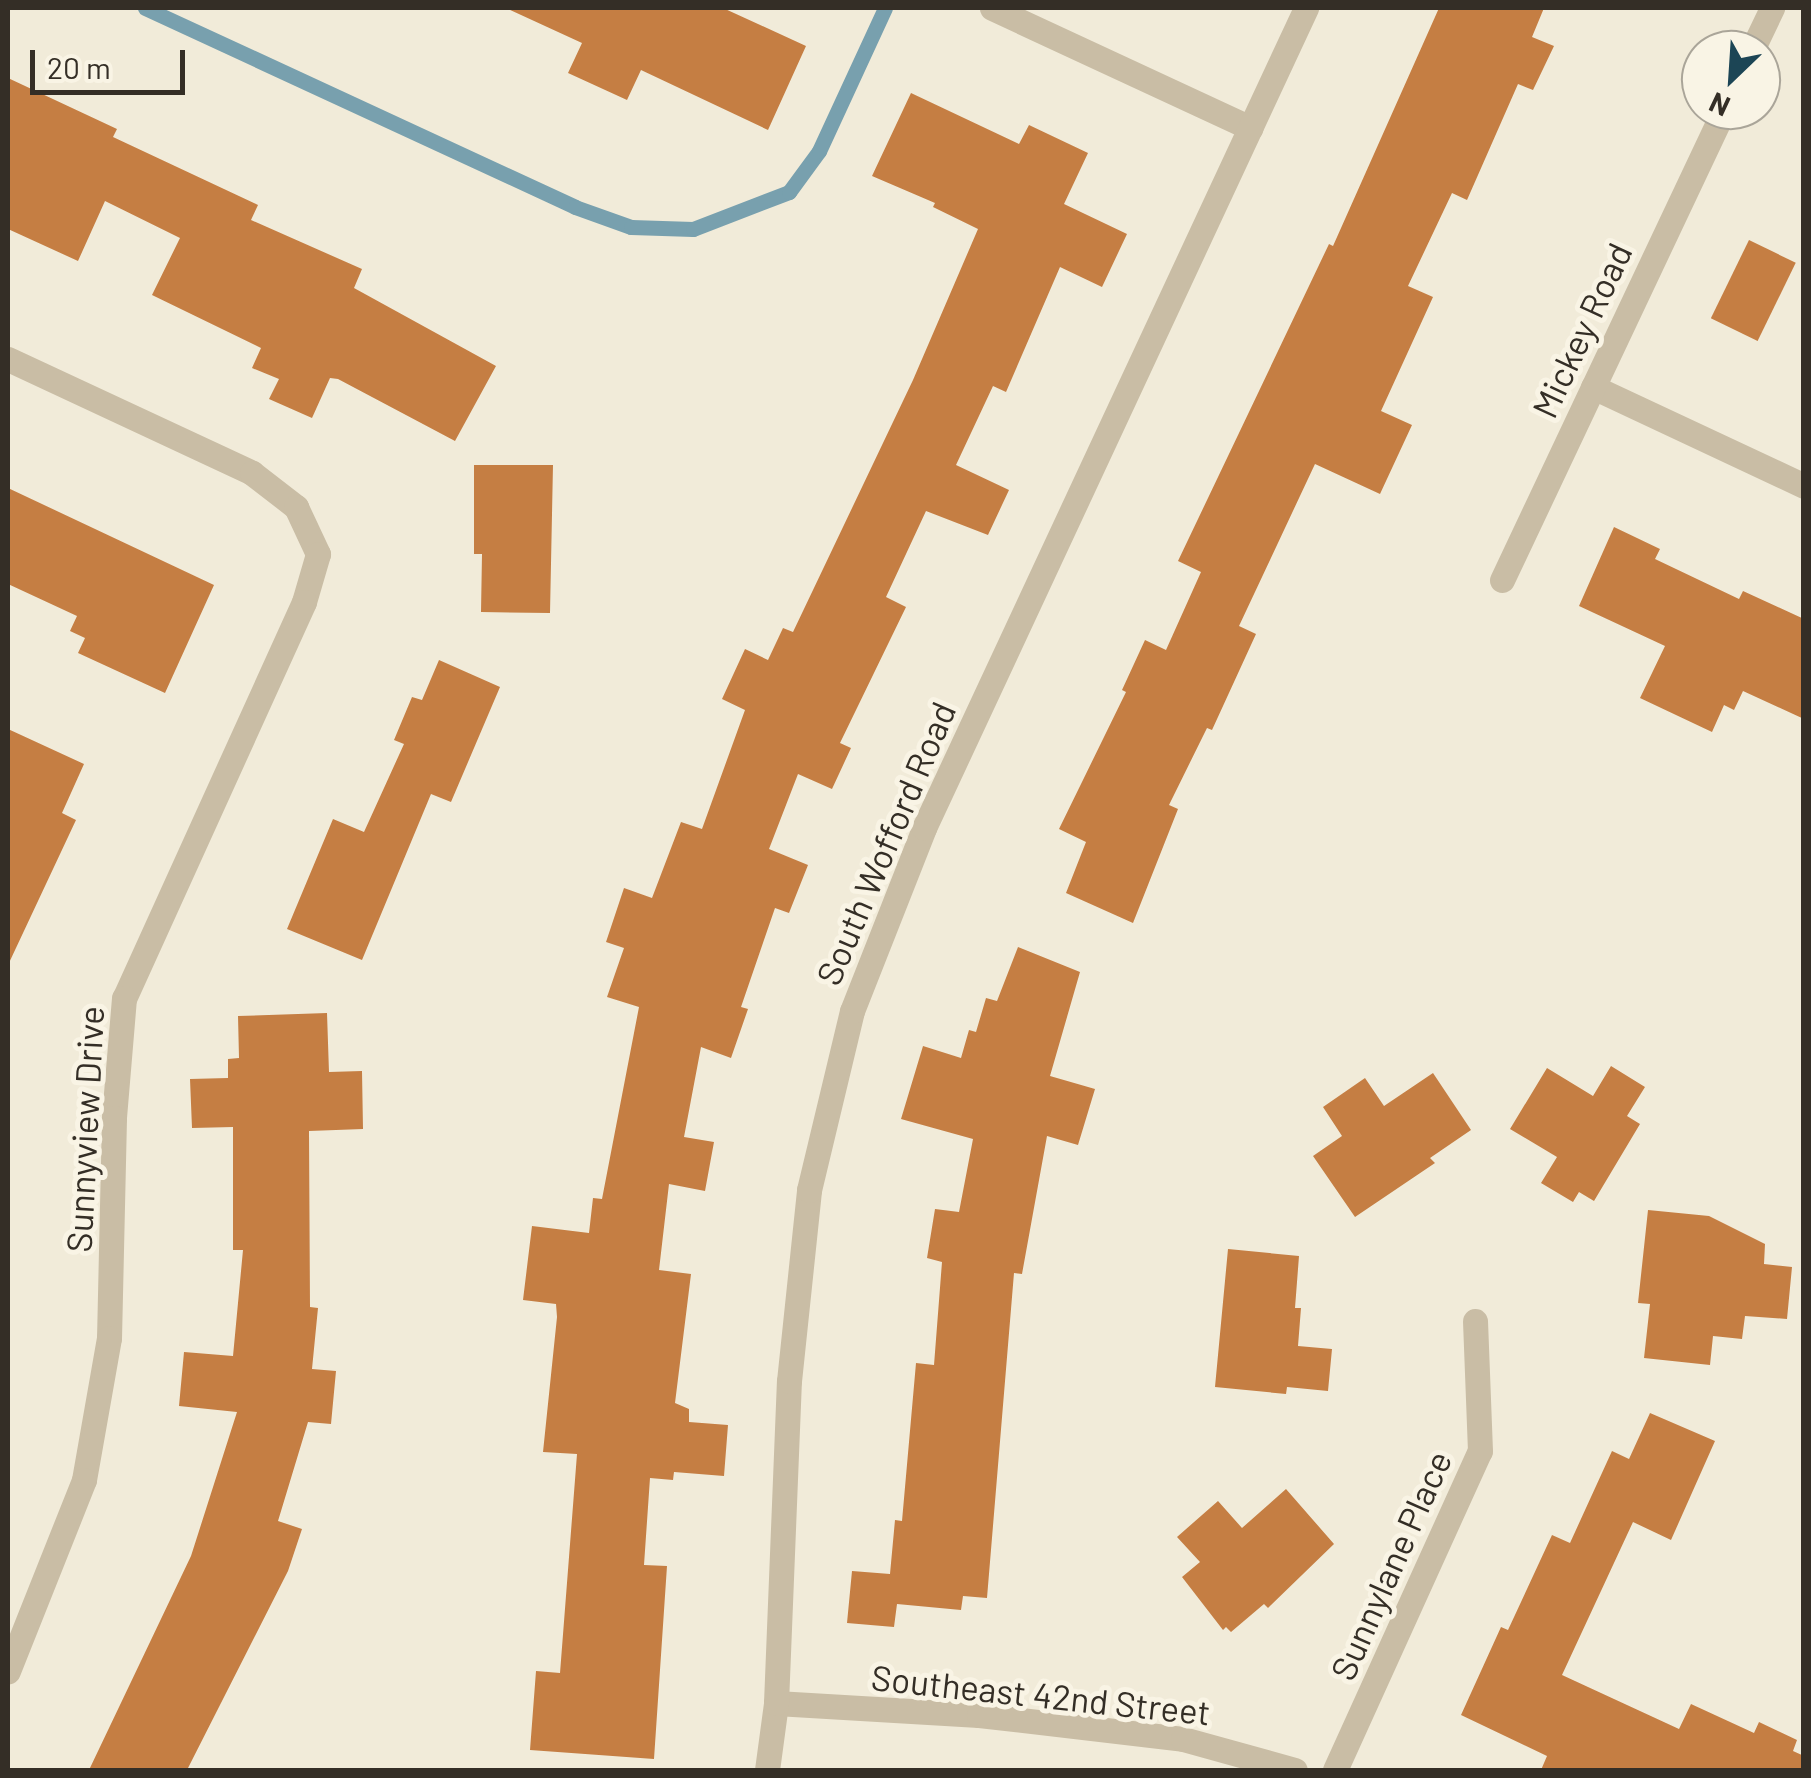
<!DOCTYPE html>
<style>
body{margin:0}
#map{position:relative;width:1811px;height:1778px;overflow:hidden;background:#f1ebd9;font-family:Barlow,sans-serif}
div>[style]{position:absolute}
.stream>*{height:15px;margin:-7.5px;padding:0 7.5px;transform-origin:7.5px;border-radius:7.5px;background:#78a0ae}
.building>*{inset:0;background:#c57e43;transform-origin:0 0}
.minor>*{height:25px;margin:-12.5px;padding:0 12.5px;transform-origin:12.5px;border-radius:12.5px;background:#c9bda5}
span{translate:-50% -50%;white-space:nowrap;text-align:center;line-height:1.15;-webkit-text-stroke:10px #f9f4e5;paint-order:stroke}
.street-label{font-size:35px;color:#342e26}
.frame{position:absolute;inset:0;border:10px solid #342e26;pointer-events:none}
.north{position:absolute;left:1681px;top:30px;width:100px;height:100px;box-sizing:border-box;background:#f9f4e5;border:2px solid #aaa599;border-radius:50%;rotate:205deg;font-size:28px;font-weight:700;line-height:40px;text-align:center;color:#342e26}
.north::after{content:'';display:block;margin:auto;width:35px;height:45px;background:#1c4555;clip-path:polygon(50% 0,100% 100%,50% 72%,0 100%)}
.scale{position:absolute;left:30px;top:50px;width:155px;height:45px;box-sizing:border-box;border:5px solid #342e26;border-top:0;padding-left:12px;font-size:30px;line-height:35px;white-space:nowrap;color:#342e26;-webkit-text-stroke:8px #f9f4e5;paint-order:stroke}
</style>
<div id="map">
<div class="stream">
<div style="left:145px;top:8px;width:474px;rotate:24.8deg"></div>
<div style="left:575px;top:207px;width:59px;rotate:19.7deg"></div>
<div style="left:631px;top:227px;width:62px;rotate:1.8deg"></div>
<div style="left:693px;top:229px;width:103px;rotate:-21.1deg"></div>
<div style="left:789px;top:192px;width:51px;rotate:-53.8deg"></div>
<div style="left:819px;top:151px;width:157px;rotate:-65.2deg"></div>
</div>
<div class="building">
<div style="clip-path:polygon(506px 8px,723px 8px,806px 46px,768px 130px,641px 70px,627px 100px,568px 73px,582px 43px)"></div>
<div style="clip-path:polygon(1439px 8px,1544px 8px,1532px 37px,1554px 46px,1533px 90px,1518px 84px,1467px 200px,1452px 193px,1408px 286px,1433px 297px,1381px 411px,1412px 425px,1380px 494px,1315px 464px,1239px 626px,1256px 634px,1212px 730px,1207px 728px,1169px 805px,1178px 809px,1133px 923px,1066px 893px,1086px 842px,1059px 829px,1126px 692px,1122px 690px,1145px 640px,1166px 650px,1201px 572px,1178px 561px,1329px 244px,1333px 246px)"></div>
<div style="clip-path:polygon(8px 78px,117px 129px,113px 137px,258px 205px,251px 220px,362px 269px,354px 288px,496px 366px,455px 441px,338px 379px,330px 378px,312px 418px,269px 399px,279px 379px,252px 368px,261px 348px,152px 295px,180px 238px,105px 201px,78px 261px,8px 229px)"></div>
<div style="clip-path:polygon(911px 93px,1019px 144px,1029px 125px,1088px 153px,1064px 204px,1127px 234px,1102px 287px,1060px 267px,1006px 392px,993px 386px,956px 465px,1009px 490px,988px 535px,926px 511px,886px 597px,906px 607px,840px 743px,851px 748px,832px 789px,798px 774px,769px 849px,808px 865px,789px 913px,775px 908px,741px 1007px,748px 1009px,731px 1058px,701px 1047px,684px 1137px,714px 1142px,705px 1191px,669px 1184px,659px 1270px,691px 1274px,675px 1403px,689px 1409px,689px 1422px,728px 1425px,724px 1476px,674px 1472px,673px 1480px,650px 1478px,644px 1565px,667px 1566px,654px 1759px,530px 1750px,536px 1671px,560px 1673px,577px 1454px,543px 1452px,557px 1317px,556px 1304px,523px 1300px,532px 1226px,589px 1233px,593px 1198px,602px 1199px,639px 1007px,607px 997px,624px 948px,606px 942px,624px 888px,652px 898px,681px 822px,702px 829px,745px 710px,722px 699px,745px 649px,768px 660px,783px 628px,793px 632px,913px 380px,978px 229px,933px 207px,935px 203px,872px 176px)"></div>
<div style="left:1749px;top:240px;width:52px;height:87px;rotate:26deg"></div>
<div style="clip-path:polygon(474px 465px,553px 465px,550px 613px,481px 612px,482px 554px,474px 554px)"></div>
<div style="clip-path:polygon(8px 488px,214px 585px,165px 693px,78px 653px,85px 638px,70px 631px,77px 616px,8px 584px)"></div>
<div style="clip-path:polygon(1614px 527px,1660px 549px,1655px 559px,1739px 599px,1743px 591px,1804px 619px,1804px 719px,1743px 691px,1734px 710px,1724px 705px,1712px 732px,1640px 698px,1665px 646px,1579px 606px)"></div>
<div style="clip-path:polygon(439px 660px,500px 687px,451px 802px,431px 794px,362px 960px,287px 929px,333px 819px,364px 832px,404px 744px,394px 740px,412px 697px,422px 700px)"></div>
<div style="clip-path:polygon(8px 729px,84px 764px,62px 813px,76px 820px,8px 965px)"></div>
<div style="clip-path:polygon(1018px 947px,1080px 972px,1050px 1076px,1095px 1089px,1078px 1145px,1047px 1136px,1022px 1274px,1014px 1273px,987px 1598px,963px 1596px,961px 1610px,897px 1604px,894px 1627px,847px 1623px,852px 1571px,890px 1574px,895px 1520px,902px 1521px,916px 1363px,934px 1365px,942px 1262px,927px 1258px,935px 1209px,959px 1212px,973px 1139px,901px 1119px,923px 1046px,961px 1058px,969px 1030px,976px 1032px,986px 998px,997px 1001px)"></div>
<div style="clip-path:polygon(327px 1013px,329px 1072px,362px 1071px,363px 1129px,309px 1131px,310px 1307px,318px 1308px,312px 1369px,336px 1371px,331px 1424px,308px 1422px,278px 1521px,302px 1529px,288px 1571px,187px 1770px,89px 1770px,191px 1556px,237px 1412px,179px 1406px,184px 1352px,233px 1356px,243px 1250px,233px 1250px,233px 1127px,192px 1128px,190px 1079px,228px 1078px,228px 1059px,239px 1058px,238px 1016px)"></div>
<div style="clip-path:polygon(1611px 1066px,1645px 1087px,1627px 1116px,1640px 1124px,1594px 1201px,1579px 1192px,1573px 1202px,1541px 1183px,1557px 1157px,1510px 1129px,1547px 1068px,1593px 1096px)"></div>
<div style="clip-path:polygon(1433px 1073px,1471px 1130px,1430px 1158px,1435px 1163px,1355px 1217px,1313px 1156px,1342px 1136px,1323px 1107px,1365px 1078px,1384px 1106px)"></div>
<div style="clip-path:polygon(1648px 1210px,1709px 1216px,1765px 1244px,1764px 1264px,1792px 1267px,1787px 1319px,1745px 1316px,1742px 1339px,1713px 1336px,1710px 1365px,1644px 1358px,1650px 1304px,1638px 1303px)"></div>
<div style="clip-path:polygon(1228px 1249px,1299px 1256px,1295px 1308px,1301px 1308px,1298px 1346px,1332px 1349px,1328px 1391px,1287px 1387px,1286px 1394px,1215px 1387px)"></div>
<div style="clip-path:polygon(1650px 1413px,1715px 1441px,1671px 1540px,1633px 1522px,1562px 1675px,1679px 1729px,1691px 1704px,1754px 1733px,1759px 1722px,1797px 1740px,1793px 1751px,1804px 1756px,1804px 1770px,1541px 1770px,1547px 1756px,1461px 1715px,1501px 1627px,1508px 1630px,1552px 1535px,1570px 1543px,1612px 1451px,1629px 1459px)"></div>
<div style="clip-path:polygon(1286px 1489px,1334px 1544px,1268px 1608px,1264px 1604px,1231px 1632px,1226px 1627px,1223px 1630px,1182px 1577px,1200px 1562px,1177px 1537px,1218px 1501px,1242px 1528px)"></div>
</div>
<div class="minor">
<div style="left:992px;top:8px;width:285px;rotate:24.9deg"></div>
<div style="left:1752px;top:50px;width:47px;rotate:-64.5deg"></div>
<div style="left:8px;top:359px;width:269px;rotate:25deg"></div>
<div style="left:252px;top:473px;width:56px;rotate:37.7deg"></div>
<div style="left:296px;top:507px;width:52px;rotate:64.9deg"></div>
<div style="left:318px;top:554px;width:50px;rotate:106.3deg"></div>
<div style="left:304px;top:602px;width:435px;rotate:114.4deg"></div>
<div style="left:124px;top:998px;width:120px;rotate:94.8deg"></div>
<div style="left:114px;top:1118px;width:220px;rotate:91.3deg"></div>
<div style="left:109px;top:1338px;width:144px;rotate:100deg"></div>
<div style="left:84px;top:1480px;width:206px;rotate:111.7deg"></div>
<div style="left:1593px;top:387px;width:233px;rotate:25.1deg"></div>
<div style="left:1502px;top:580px;width:520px;rotate:-64.72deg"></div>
<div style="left:776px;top:1703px;width:203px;rotate:3.4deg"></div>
<div style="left:979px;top:1715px;width:205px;rotate:6.7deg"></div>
<div style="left:1183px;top:1739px;width:116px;rotate:15.5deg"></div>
<div style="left:767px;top:1770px;width:68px;rotate:-82.3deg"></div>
<div style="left:776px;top:1703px;width:322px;rotate:-87.7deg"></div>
<div style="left:789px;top:1381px;width:192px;rotate:-84deg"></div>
<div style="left:809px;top:1190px;width:184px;rotate:-76.5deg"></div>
<div style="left:852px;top:1011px;width:197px;rotate:-68.5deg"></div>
<div style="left:924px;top:828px;width:905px;rotate:-65.02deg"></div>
<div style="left:1335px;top:1770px;width:350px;rotate:-65.6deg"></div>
<div style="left:1480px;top:1451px;width:130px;rotate:-92.2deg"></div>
</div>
<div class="street-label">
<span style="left:1581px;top:330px;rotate:-65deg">Mickey Road</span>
<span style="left:885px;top:843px;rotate:-67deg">South Wofford Road</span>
<span style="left:84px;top:1129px;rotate:-87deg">Sunnyview Drive</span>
<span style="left:1390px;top:1565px;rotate:-66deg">Sunnylane Place</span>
<span style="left:1041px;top:1694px;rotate:6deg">Southeast 42nd Street</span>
</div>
<div class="frame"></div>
<div class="north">N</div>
<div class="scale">20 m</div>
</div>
